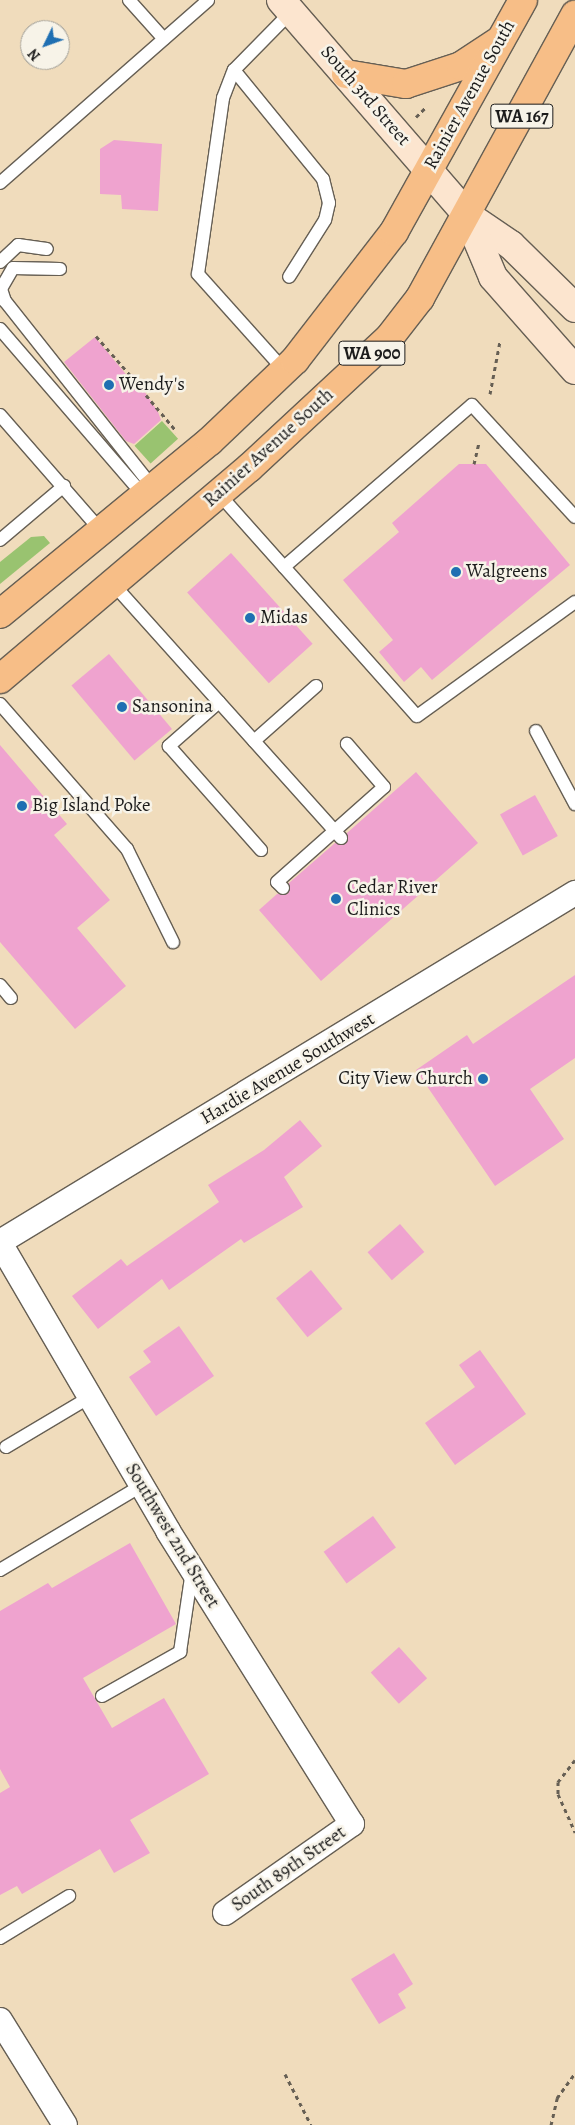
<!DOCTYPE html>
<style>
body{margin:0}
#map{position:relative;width:575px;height:2125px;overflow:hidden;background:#f0dcbc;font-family:Alegreya,serif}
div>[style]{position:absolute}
.green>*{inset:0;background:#99c370;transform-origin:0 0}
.building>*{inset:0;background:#efa3cf;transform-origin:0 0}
.path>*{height:3px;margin-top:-1.5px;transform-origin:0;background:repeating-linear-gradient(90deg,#665f54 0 4px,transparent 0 8px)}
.roads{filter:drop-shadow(1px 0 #665f54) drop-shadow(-1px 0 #665f54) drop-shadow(0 1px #665f54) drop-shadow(0 -1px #665f54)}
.lane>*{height:12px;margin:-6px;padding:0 6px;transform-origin:6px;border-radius:6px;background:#fff}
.street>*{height:24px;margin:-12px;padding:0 12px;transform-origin:12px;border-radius:12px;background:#fff}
.secondary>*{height:28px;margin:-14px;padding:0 14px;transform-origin:14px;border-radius:14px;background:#fce5cf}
.primary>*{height:28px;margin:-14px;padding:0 14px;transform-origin:14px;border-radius:14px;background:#f7be87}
.dots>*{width:14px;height:14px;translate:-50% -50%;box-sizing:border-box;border:2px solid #f7f3e8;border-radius:50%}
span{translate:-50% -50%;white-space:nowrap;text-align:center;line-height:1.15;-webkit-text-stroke:5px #f7f3e8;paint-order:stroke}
.shield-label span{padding:1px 4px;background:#f7f3e8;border:1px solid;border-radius:4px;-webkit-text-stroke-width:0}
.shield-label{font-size:18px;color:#1c1c1c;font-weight:700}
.street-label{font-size:19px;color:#1c1c1c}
.poi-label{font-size:19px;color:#1c1c1c}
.left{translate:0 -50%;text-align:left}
.right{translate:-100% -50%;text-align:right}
.north{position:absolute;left:20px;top:20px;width:50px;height:50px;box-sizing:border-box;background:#f7f3e8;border:1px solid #9f9d96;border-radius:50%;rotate:228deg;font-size:14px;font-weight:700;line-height:20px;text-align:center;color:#1c1c1c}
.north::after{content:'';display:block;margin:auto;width:18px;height:22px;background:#1f6fb2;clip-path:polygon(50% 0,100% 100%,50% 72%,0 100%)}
</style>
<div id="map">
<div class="green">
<div style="left:162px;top:421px;width:24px;height:37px;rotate:48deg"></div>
<div style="clip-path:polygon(44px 536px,50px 543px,0 584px,0 562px,31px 537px)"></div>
</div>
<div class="building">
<div style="clip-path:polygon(114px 140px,162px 144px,158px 211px,122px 209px,121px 195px,100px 194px,100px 149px)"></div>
<div style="clip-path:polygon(95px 337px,129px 378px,133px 374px,158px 412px,161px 420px,134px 444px,126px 441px,64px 362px)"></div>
<div style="clip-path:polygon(459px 464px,486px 464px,570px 565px,432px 680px,421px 667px,404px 682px,379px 652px,393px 640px,343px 580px,399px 532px,392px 523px)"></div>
<div style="left:231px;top:553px;width:122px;height:59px;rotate:48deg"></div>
<div style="left:109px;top:654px;width:98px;height:49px;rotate:50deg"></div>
<div style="clip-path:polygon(0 745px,67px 824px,54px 835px,110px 900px,77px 928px,126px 986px,75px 1029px,0 942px)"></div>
<div style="clip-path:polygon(416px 772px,478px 843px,321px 981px,259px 910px,277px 894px,288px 894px,289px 883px,335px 843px,346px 844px,347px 833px)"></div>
<div style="left:535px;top:795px;width:47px;height:40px;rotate:61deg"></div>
<div style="clip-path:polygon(575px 975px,575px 1058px,530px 1089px,564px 1139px,495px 1186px,416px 1070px,467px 1035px,473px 1044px)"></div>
<div style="clip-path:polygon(300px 1120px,322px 1146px,284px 1177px,303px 1207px,244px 1243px,241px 1239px,169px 1290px,162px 1279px,98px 1329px,72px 1296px,121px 1259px,127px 1266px,219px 1202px,208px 1185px,264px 1150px)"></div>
<div style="left:400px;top:1224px;width:37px;height:43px;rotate:49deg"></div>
<div style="left:311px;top:1270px;width:50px;height:45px;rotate:51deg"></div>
<div style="clip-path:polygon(179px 1326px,214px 1376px,156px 1416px,129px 1377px,151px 1362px,143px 1351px)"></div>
<div style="clip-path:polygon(480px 1350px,526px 1414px,455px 1465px,425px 1423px,475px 1387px,459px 1365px)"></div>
<div style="left:373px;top:1516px;width:39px;height:61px;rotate:54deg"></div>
<div style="clip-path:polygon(130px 1543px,176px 1624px,83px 1678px,112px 1728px,164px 1698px,209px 1774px,130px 1820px,150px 1853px,114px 1873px,100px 1849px,22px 1894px,17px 1886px,0 1895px,0 1793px,10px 1787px,0 1769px,0 1611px,48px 1583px,52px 1588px)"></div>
<div style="left:399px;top:1647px;width:42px;height:38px;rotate:48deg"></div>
<div style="clip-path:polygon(394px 1953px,413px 1984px,398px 1994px,406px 2008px,379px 2024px,351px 1979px)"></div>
</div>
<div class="path">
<div style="left:416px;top:117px;width:14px;rotate:-45deg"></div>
<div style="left:96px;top:336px;width:53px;rotate:48.8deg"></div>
<div style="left:490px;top:394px;width:54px;rotate:-79.3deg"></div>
<div style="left:146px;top:395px;width:48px;rotate:50deg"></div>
<div style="left:474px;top:464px;width:22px;rotate:-77deg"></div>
<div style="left:575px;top:1760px;width:28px;rotate:128deg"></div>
<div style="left:558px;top:1782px;width:12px;rotate:90deg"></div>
<div style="left:558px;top:1794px;width:42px;rotate:65.9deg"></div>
<div style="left:285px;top:2074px;width:57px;rotate:63deg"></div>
<div style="left:551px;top:2125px;width:28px;rotate:-77deg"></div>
<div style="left:557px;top:2098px;width:31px;rotate:-54deg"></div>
</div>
<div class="roads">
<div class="lane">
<div style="left:129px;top:0;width:52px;rotate:48.1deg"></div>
<div style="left:234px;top:70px;width:141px;rotate:50.8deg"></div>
<div style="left:323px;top:179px;width:25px;rotate:76deg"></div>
<div style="left:329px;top:203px;width:17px;rotate:103deg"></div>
<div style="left:325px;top:220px;width:67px;rotate:122.3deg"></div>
<div style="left:0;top:183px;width:277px;rotate:-41.3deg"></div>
<div style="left:0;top:262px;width:25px;rotate:-43deg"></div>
<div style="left:18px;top:245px;width:29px;rotate:8deg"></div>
<div style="left:60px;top:269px;width:47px;rotate:-178.8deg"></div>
<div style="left:13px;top:268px;width:24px;rotate:120deg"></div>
<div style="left:1px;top:289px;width:13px;rotate:72deg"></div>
<div style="left:5px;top:301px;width:238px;rotate:51.6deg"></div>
<div style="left:0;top:329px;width:221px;rotate:49.2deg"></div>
<div style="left:284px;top:370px;width:129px;rotate:-131.9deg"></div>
<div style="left:198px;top:274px;width:178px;rotate:-81.9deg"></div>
<div style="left:223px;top:98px;width:30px;rotate:-69deg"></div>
<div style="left:234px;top:70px;width:81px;rotate:-45.5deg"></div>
<div style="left:0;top:415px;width:155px;rotate:48.9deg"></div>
<div style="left:219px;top:494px;width:297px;rotate:48.3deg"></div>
<div style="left:417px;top:716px;width:195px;rotate:-35.8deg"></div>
<div style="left:0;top:540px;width:84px;rotate:-40.2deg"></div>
<div style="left:284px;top:567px;width:248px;rotate:-40.8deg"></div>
<div style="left:472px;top:405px;width:152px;rotate:47.4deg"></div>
<div style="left:114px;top:585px;width:340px;rotate:48.1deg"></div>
<div style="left:219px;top:702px;width:67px;rotate:138.7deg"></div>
<div style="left:169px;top:746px;width:139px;rotate:48.5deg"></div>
<div style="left:0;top:704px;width:193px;rotate:48.8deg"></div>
<div style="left:127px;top:849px;width:104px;rotate:63.7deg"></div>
<div style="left:536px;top:731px;width:83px;rotate:61.9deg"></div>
<div style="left:254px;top:741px;width:83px;rotate:-41.6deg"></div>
<div style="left:283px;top:888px;width:8px;rotate:-135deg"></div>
<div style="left:277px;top:882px;width:143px;rotate:-41.6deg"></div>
<div style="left:384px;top:787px;width:57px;rotate:-130.7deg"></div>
<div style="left:0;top:985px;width:17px;rotate:50deg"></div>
<div style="left:6px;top:1447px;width:98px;rotate:-30.8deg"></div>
<div style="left:0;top:1570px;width:164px;rotate:-30.8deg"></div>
<div style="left:102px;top:1696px;width:90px;rotate:-29.4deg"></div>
<div style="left:180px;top:1652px;width:82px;rotate:-81.6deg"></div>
<div style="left:0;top:1938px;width:81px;rotate:-31.3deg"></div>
</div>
<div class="street">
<div style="left:0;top:1242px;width:673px;rotate:-31.26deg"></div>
<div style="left:0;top:1243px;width:333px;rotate:59.7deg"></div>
<div style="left:168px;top:1531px;width:346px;rotate:57.9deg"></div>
<div style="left:352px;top:1824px;width:155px;rotate:145deg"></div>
<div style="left:0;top:2020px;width:123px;rotate:58.2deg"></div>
</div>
<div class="secondary">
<div style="left:281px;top:0;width:284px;rotate:49.1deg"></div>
<div style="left:467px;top:215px;width:53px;rotate:34.3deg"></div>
<div style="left:511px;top:245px;width:90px;rotate:44.5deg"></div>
<div style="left:467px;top:215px;width:67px;rotate:67.2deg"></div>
<div style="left:493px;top:277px;width:124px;rotate:48.6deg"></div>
</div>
<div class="primary">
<div style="left:346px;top:74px;width:61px;rotate:9.5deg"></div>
<div style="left:406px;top:84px;width:58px;rotate:-18.1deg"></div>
<div style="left:461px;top:66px;width:45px;rotate:-33.3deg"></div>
<div style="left:0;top:614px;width:272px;rotate:-39.5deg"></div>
<div style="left:210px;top:441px;width:117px;rotate:-43.6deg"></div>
<div style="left:295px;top:360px;width:162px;rotate:-52.3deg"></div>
<div style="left:394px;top:232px;width:265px;rotate:-60.9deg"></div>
<div style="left:0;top:679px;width:326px;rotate:-40.3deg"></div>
<div style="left:249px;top:468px;width:191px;rotate:-42.9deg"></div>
<div style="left:389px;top:338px;width:51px;rotate:-52.2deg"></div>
<div style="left:420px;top:298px;width:323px;rotate:-61.3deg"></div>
</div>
</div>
<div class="dots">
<div style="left:109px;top:385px;background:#1f6fb2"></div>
<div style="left:456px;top:572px;background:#1f6fb2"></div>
<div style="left:250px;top:618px;background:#1f6fb2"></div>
<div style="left:122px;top:707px;background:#1f6fb2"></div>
<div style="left:22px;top:806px;background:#1f6fb2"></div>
<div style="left:336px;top:899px;background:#1f6fb2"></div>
<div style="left:483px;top:1079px;background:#1f6fb2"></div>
</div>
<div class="shield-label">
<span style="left:522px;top:116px">WA 167</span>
<span style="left:372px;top:353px">WA 900</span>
</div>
<div class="street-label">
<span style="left:470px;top:95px;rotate:-61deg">Rainier Avenue South</span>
<span style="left:365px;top:96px;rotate:49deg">South 3rd Street</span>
<span style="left:269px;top:448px;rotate:-42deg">Rainier Avenue South</span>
<span style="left:288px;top:1069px;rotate:-31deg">Hardie Avenue Southwest</span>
<span style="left:172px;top:1536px;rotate:59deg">Southwest 2nd Street</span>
<span style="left:289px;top:1869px;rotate:-35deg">South 89th Street</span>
</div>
<div class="poi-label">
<span class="left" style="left:119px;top:385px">Wendy's</span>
<span class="left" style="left:466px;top:572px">Walgreens</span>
<span class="left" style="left:260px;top:618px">Midas</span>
<span class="left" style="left:132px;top:707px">Sansonina</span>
<span class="left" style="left:32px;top:806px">Big Island Poke</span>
<span class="left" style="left:347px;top:899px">Cedar River<br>Clinics</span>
<span class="right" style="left:473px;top:1079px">City View Church</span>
</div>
<div class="north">N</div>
</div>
